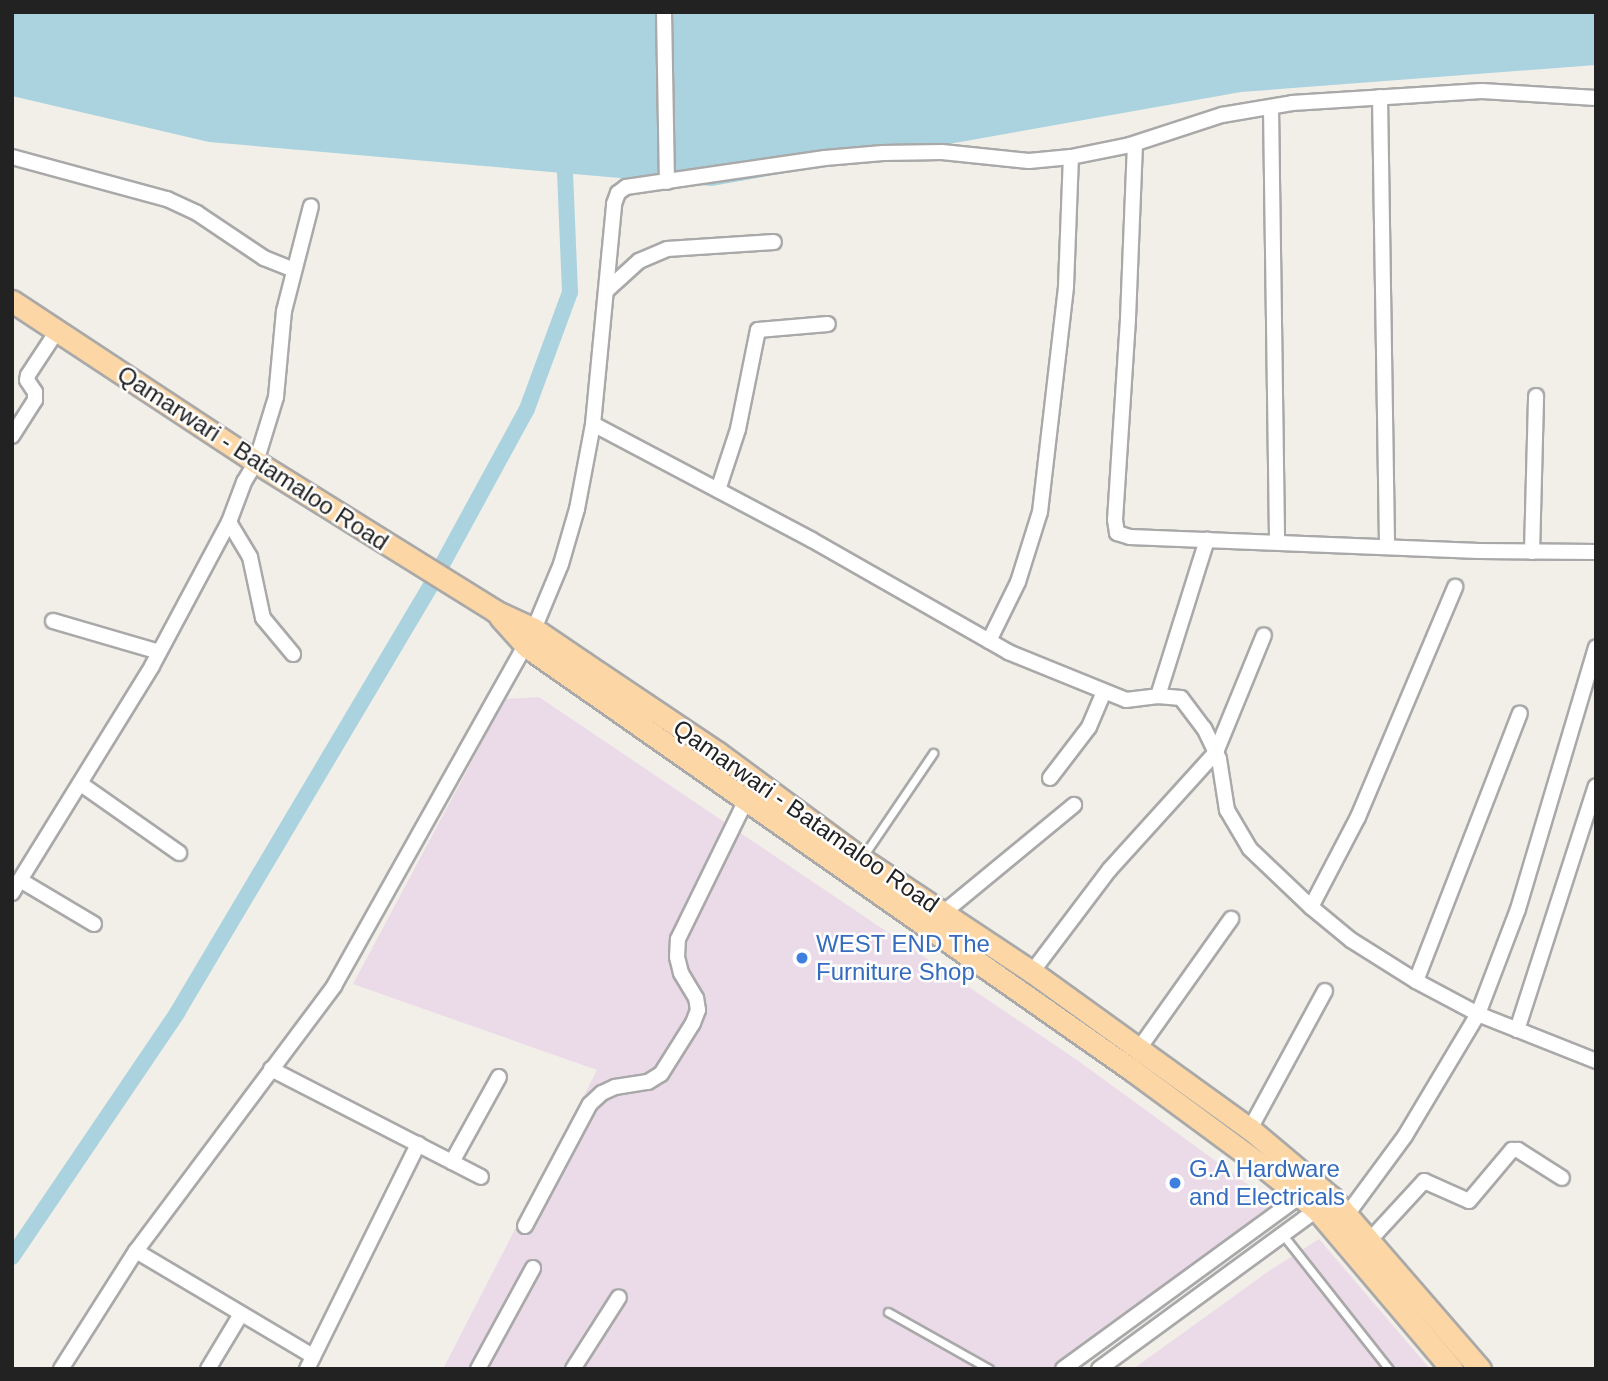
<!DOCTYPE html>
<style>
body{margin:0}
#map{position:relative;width:1608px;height:1381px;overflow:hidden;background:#f2efe9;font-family:Arial,sans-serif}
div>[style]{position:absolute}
.industrial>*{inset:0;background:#ebdbe8}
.water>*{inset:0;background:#aad3df}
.canal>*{height:16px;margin:-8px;padding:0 8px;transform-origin:8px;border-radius:8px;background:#aad3df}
.roads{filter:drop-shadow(2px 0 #a9a9a9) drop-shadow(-2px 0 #a9a9a9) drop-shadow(0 2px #a9a9a9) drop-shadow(0 -2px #a9a9a9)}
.service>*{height:7px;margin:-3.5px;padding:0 3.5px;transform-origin:3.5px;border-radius:3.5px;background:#fff}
.minor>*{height:14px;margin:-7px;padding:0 7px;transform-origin:7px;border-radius:7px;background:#fff}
.primary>*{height:21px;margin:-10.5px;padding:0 10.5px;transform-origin:10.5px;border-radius:10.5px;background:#fcd6a4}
.dots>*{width:19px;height:19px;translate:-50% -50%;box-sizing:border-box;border:4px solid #fff;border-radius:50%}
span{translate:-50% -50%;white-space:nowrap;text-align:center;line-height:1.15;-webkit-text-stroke:5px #fff;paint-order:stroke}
.street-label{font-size:24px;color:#222}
.shop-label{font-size:24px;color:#366cbe}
.left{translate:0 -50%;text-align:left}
.frame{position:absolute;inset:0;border:14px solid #222;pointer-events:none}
</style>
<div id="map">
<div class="industrial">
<div style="clip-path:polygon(539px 697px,1077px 1060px,1283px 1210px,1053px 1369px,443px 1369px,597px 1070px,353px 984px,505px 699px)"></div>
<div style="clip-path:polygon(1319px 1239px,1430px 1369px,1133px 1369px,1269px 1271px)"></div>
</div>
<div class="water">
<div style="clip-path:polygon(12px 12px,1596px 12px,1596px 65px,1241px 92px,712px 186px,209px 142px,12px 96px)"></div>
</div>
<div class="canal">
<div style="left:443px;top:563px;width:175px;rotate:-61.4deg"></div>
<div style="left:527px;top:409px;width:125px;rotate:-69.8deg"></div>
<div style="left:570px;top:292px;width:119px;rotate:-92.4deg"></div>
<div style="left:12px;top:1257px;width:295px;rotate:-55.9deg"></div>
<div style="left:177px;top:1013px;width:495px;rotate:-59.3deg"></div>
</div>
<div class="roads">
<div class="service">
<div style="left:862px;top:858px;width:127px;rotate:-55.9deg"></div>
<div style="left:1283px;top:1235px;width:171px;rotate:51.7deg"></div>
<div style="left:888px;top:1312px;width:116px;rotate:29.4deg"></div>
</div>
<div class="minor">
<div style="left:664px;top:12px;width:170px;rotate:89deg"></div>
<div style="left:1380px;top:97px;width:449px;rotate:89.1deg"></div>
<div style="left:1271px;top:107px;width:435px;rotate:89.2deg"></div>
<div style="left:1135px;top:144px;width:175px;rotate:92.3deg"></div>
<div style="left:1128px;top:319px;width:201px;rotate:93.7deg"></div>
<div style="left:1115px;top:520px;width:13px;rotate:81deg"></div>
<div style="left:1117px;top:533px;width:14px;rotate:17deg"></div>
<div style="left:1130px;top:537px;width:349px;rotate:2.3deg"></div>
<div style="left:1479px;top:551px;width:117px;rotate:0.5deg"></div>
<div style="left:12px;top:157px;width:161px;rotate:15.2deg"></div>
<div style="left:167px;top:199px;width:33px;rotate:25deg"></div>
<div style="left:197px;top:213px;width:81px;rotate:33.9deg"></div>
<div style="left:264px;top:258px;width:31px;rotate:22deg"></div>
<div style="left:606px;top:291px;width:45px;rotate:-42.3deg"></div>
<div style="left:639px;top:261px;width:30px;rotate:-23deg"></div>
<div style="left:667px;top:249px;width:107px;rotate:-3.7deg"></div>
<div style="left:593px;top:424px;width:248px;rotate:27.9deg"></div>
<div style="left:812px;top:540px;width:226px;rotate:29.7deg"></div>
<div style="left:1008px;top:652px;width:127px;rotate:22.1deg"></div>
<div style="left:1126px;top:700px;width:32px;rotate:-7deg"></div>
<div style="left:1158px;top:696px;width:23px;rotate:5deg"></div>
<div style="left:1181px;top:698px;width:38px;rotate:53deg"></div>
<div style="left:1204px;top:728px;width:34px;rotate:64deg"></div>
<div style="left:1219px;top:759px;width:52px;rotate:81.1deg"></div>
<div style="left:1227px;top:810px;width:45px;rotate:59.5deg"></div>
<div style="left:1250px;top:849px;width:84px;rotate:43.6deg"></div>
<div style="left:1311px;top:907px;width:52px;rotate:39.5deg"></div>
<div style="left:1351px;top:940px;width:77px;rotate:32.2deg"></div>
<div style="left:1416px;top:981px;width:70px;rotate:28deg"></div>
<div style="left:1478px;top:1014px;width:127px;rotate:21.7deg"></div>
<div style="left:12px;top:436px;width:43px;rotate:-57.4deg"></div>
<div style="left:35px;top:400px;width:8px;rotate:-90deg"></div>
<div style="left:35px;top:392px;width:14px;rotate:-124deg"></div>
<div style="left:27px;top:380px;width:5px;rotate:-79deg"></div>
<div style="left:28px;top:375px;width:53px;rotate:-56.6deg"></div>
<div style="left:718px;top:490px;width:64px;rotate:-71.8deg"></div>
<div style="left:738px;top:429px;width:101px;rotate:-78.6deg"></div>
<div style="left:758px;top:330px;width:70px;rotate:-4.9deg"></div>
<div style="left:229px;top:522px;width:41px;rotate:59deg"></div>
<div style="left:250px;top:557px;width:62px;rotate:78deg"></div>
<div style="left:263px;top:618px;width:47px;rotate:50.2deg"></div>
<div style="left:1532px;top:552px;width:156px;rotate:-88.5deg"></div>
<div style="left:53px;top:621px;width:110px;rotate:16.3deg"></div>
<div style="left:989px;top:641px;width:66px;rotate:-63.8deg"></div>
<div style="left:1018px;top:582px;width:73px;rotate:-72.6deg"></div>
<div style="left:1040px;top:512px;width:227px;rotate:-83.4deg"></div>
<div style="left:1066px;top:286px;width:129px;rotate:-87.8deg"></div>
<div style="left:1158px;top:696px;width:164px;rotate:-72.6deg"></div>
<div style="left:1050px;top:778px;width:64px;rotate:-52.6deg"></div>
<div style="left:1089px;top:727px;width:38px;rotate:-67deg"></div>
<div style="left:81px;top:784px;width:120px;rotate:35.1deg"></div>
<div style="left:20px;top:880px;width:86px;rotate:30.7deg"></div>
<div style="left:12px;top:893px;width:267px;rotate:-58.3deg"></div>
<div style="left:152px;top:666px;width:163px;rotate:-61.9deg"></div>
<div style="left:229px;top:522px;width:43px;rotate:-69.4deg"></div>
<div style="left:244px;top:482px;width:23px;rotate:-59deg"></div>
<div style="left:256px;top:462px;width:68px;rotate:-72.9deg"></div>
<div style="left:276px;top:397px;width:86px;rotate:-84.7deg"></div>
<div style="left:284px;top:311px;width:108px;rotate:-75.6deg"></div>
<div style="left:1311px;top:907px;width:102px;rotate:-62.4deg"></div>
<div style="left:1358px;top:817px;width:250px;rotate:-67.1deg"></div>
<div style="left:943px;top:913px;width:170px;rotate:-39.5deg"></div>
<div style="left:1032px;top:972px;width:129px;rotate:-52.9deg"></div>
<div style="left:1110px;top:869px;width:158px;rotate:-47.8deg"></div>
<div style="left:1216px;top:752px;width:126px;rotate:-67.7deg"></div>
<div style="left:1416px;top:981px;width:287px;rotate:-68.8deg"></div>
<div style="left:1517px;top:1030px;width:256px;rotate:-72.1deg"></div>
<div style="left:1138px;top:1050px;width:161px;rotate:-54.6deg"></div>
<div style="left:271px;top:1069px;width:236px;rotate:27.2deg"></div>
<div style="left:1250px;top:1129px;width:157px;rotate:-61.5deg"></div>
<div style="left:452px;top:1162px;width:97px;rotate:-61.1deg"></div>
<div style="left:1346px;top:1216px;width:99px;rotate:-53.6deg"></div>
<div style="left:1405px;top:1136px;width:142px;rotate:-59.1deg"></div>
<div style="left:1478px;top:1014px;width:112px;rotate:-69.1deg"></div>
<div style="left:1518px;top:909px;width:273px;rotate:-73.4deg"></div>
<div style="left:525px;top:1226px;width:138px;rotate:-62deg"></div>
<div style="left:590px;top:1104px;width:16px;rotate:-43deg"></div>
<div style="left:602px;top:1093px;width:14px;rotate:-25deg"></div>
<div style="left:615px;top:1087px;width:33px;rotate:-9deg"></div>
<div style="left:648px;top:1082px;width:15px;rotate:-32deg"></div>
<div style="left:661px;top:1074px;width:60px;rotate:-57.9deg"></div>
<div style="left:693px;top:1023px;width:14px;rotate:-69deg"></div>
<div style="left:698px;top:1010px;width:12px;rotate:-99deg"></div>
<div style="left:696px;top:998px;width:29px;rotate:-121deg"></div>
<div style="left:681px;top:973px;width:16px;rotate:-104deg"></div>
<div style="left:677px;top:957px;width:18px;rotate:-87deg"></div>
<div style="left:678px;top:939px;width:153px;rotate:-63.9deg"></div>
<div style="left:1368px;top:1242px;width:83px;rotate:-47.4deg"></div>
<div style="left:1424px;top:1181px;width:49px;rotate:24deg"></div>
<div style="left:1469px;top:1201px;width:67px;rotate:-49.9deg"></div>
<div style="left:1512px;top:1150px;width:6px"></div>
<div style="left:1518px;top:1150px;width:52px;rotate:32.5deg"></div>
<div style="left:136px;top:1251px;width:206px;rotate:30.7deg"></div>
<div style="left:61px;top:1369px;width:140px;rotate:-57.6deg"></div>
<div style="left:136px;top:1251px;width:331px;rotate:-53.2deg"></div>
<div style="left:334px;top:986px;width:409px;rotate:-60.7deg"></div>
<div style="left:534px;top:629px;width:70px;rotate:-67.4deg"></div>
<div style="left:561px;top:564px;width:57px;rotate:-73.8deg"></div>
<div style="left:577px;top:509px;width:86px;rotate:-79.3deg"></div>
<div style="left:593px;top:424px;width:221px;rotate:-84.5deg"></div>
<div style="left:614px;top:204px;width:12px;rotate:-70deg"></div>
<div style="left:618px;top:193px;width:10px;rotate:-37deg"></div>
<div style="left:626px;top:187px;width:201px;rotate:-8.3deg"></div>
<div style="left:825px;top:158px;width:58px;rotate:-4.9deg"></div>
<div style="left:883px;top:153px;width:59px;rotate:-1deg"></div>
<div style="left:942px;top:152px;width:87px;rotate:5.9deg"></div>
<div style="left:1029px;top:161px;width:42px;rotate:-5.4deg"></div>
<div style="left:1071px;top:157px;width:60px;rotate:-11.5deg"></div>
<div style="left:1130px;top:145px;width:97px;rotate:-18.1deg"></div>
<div style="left:1222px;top:115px;width:71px;rotate:-9.7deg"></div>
<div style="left:1292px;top:103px;width:190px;rotate:-3.6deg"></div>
<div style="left:1482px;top:91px;width:114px;rotate:3.5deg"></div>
<div style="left:208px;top:1369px;width:64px;rotate:-59deg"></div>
<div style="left:307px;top:1369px;width:251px;rotate:-63.7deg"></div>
<div style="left:478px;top:1369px;width:115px;rotate:-61.4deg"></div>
<div style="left:573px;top:1369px;width:85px;rotate:-57.4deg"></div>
<div style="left:1063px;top:1369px;width:302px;rotate:-36.1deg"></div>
<div style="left:1099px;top:1369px;width:276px;rotate:-36.2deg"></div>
</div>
<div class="primary">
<div style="left:12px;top:301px;width:292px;rotate:33.4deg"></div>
<div style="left:256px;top:462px;width:282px;rotate:31.9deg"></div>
<div style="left:495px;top:611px;width:43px;rotate:24.8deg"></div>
<div style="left:534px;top:629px;width:60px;rotate:34.2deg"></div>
<div style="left:584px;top:663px;width:161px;rotate:33.9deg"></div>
<div style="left:718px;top:753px;width:179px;rotate:36.4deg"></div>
<div style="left:862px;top:859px;width:204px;rotate:33.6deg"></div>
<div style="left:1032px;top:972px;width:269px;rotate:35.8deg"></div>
<div style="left:1250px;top:1129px;width:107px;rotate:40.1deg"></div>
<div style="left:1332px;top:1198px;width:226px;rotate:49.1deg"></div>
<div style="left:500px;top:617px;width:39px;rotate:48deg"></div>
<div style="left:526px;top:646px;width:740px;rotate:34.98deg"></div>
<div style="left:1132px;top:1070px;width:170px;rotate:36.4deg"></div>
<div style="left:1269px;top:1171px;width:62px;rotate:39.1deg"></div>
<div style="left:1317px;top:1210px;width:209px;rotate:49.7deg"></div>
</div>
</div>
<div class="dots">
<div style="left:802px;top:958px;background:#3f7fe0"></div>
<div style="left:1175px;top:1183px;background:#3f7fe0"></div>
</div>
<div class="street-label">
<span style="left:253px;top:458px;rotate:33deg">Qamarwari - Batamaloo Road</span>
<span style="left:806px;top:816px;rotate:35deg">Qamarwari - Batamaloo Road</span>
</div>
<div class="shop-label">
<span class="left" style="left:816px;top:958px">WEST END The<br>Furniture Shop</span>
<span class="left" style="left:1189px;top:1183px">G.A Hardware<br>and Electricals</span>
</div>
<div class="frame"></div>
</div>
